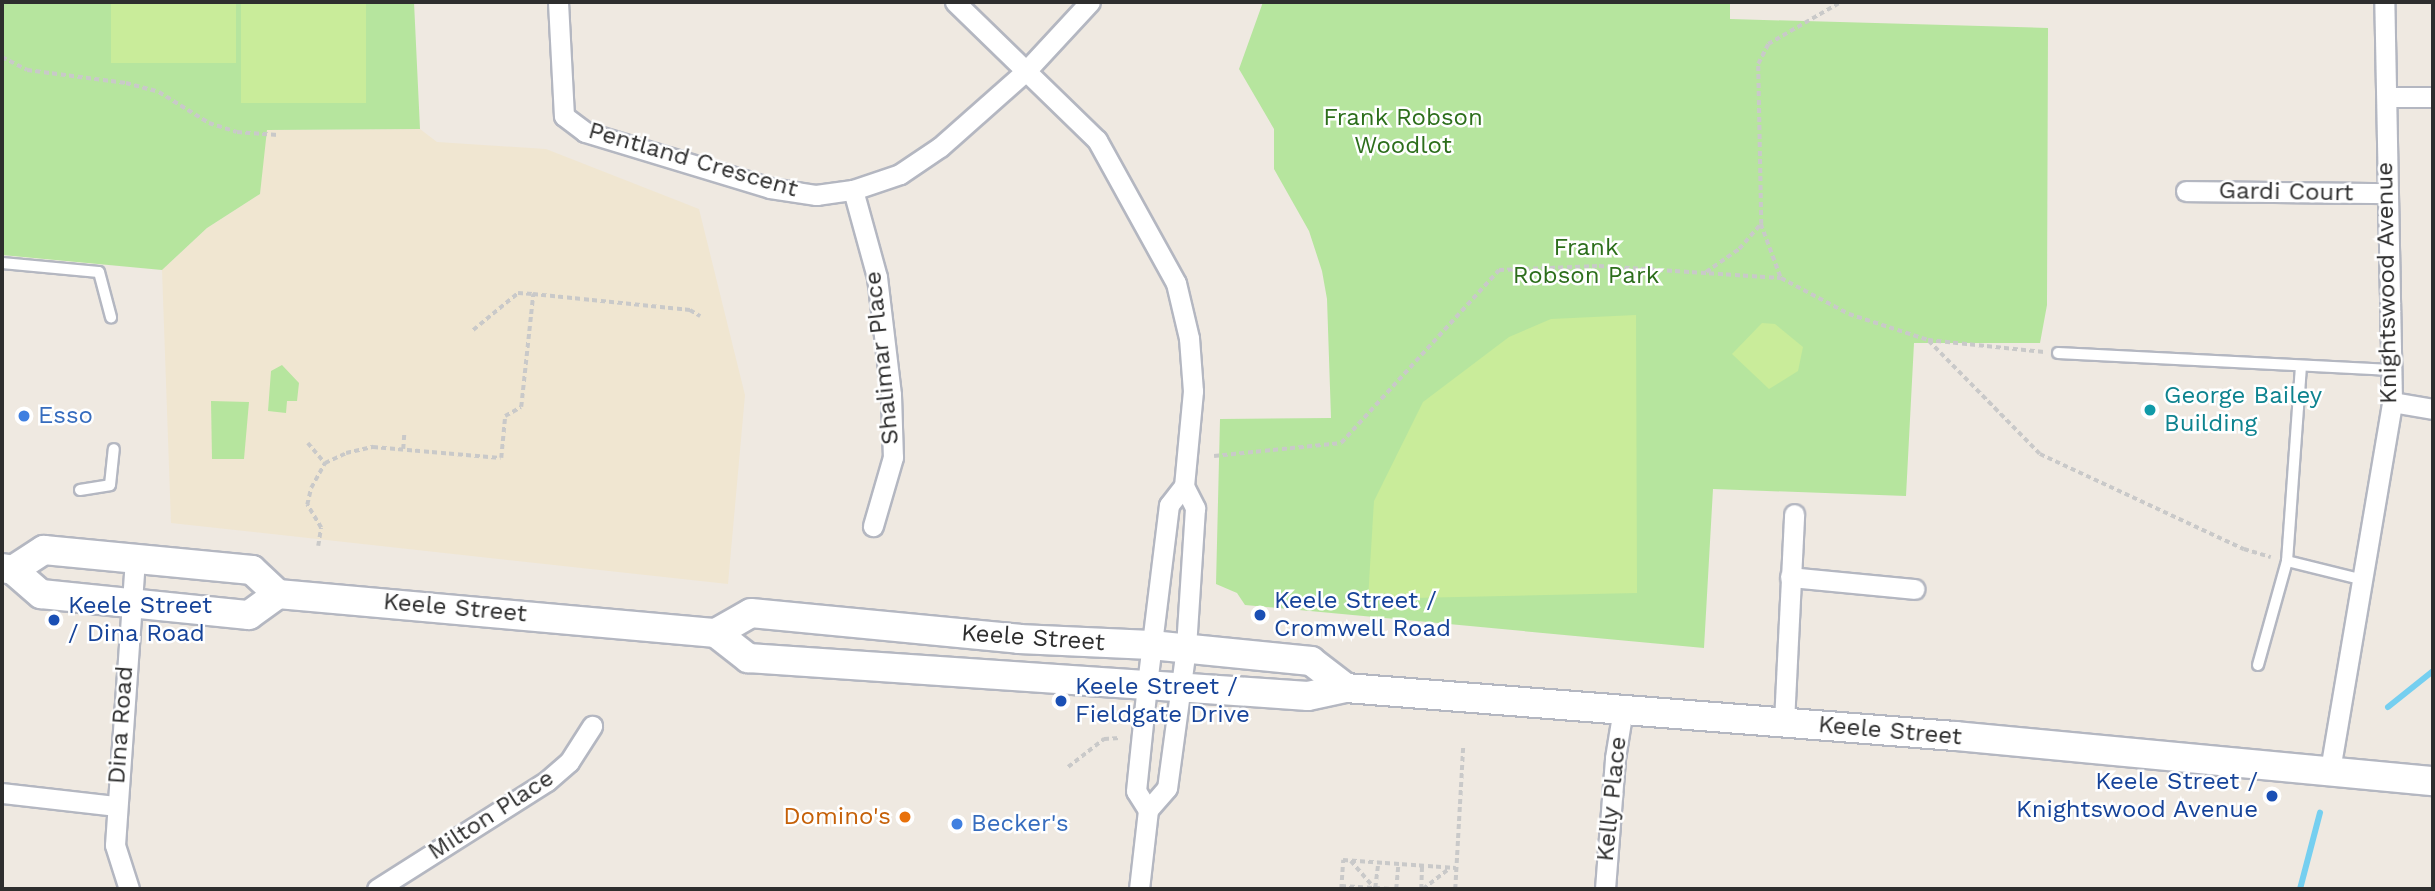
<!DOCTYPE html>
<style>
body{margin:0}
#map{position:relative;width:2435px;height:891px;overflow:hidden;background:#efe9e1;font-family:"Work Sans",sans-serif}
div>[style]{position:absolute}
.education>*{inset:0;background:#f0e6d1}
.green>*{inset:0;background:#b6e59e}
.pitch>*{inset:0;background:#c9ec9a;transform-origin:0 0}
.stream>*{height:6px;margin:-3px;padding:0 3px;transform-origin:3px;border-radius:3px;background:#75cff0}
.path>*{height:3.5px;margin-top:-1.75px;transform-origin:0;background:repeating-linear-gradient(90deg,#c9c9c9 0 5px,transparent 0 8.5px)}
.roads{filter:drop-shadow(2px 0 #b4b7c1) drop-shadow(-2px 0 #b4b7c1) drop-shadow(0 2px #b4b7c1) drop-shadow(0 -2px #b4b7c1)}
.service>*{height:10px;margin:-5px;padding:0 5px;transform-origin:5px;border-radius:5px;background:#fff}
.minor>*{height:19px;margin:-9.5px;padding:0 9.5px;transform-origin:9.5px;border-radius:9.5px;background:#fff}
.secondary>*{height:28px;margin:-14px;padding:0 14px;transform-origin:14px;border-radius:14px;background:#fff}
.dots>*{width:19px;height:19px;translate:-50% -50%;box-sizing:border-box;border:4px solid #fff;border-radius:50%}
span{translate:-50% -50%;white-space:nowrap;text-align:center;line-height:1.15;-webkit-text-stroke:5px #fff;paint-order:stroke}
.park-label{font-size:24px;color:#2c6e1b}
.street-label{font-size:24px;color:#2e2e2e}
.culture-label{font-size:24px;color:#0d838f}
.left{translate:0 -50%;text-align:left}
.shop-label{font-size:24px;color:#366cbe}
.transit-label{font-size:24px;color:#164399}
.right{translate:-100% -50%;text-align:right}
.food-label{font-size:24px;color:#c56008}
.frame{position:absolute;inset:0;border:4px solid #2e2e2e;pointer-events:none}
</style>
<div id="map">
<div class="education">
<div style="clip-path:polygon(420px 129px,437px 142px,546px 149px,699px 209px,745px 395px,728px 584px,171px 523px,162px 270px,207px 228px,260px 194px,266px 130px)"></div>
</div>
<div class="green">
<div style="clip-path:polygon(2px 2px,414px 2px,420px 129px,267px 130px,260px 194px,207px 228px,162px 270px,2px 255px)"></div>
<div style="clip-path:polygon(1263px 2px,1730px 2px,1730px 19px,2048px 28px,2047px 305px,2040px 343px,1914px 343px,1906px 496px,1713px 489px,1704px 648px,1245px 605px,1237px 593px,1216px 584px,1220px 419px,1331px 418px,1327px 299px,1322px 271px,1309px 231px,1274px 169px,1274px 129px,1239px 69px)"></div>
<div style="clip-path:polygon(282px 365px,299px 383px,297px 401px,287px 401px,286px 413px,268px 411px,271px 371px)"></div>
<div style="clip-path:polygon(211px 401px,249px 402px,244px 459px,212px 459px)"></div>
</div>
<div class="pitch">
<div style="left:111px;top:2px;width:125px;height:61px"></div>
<div style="left:241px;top:2px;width:125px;height:101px"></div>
<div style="clip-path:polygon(1636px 315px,1637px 593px,1368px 599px,1374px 501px,1423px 402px,1509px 337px,1551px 319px)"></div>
<div style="clip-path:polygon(1762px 323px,1775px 324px,1803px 347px,1798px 371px,1769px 389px,1732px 354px)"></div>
</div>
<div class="stream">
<div style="left:2388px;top:707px;width:58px;rotate:-38.7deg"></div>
<div style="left:2300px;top:889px;width:79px;rotate:-75.3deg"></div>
</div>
<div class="path">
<div style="left:2px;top:57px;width:28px;rotate:27deg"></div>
<div style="left:27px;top:70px;width:100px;rotate:7.5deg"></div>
<div style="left:126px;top:83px;width:34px;rotate:15deg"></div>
<div style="left:159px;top:92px;width:59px;rotate:31.8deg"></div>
<div style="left:209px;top:123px;width:29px;rotate:18deg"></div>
<div style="left:237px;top:132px;width:41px;rotate:4.2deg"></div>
<div style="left:1761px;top:224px;width:58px;rotate:69.7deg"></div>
<div style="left:1706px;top:272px;width:40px;rotate:-34.9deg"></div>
<div style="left:1739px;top:249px;width:33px;rotate:-49deg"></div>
<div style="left:1761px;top:224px;width:160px;rotate:-91.1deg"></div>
<div style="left:1758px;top:64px;width:22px;rotate:-63deg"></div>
<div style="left:1768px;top:44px;width:84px;rotate:-29.9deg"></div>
<div style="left:473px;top:330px;width:58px;rotate:-39.4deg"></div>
<div style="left:518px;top:293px;width:15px;rotate:4deg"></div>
<div style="left:1929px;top:341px;width:158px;rotate:45.5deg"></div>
<div style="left:2040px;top:454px;width:225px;rotate:25deg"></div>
<div style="left:2244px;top:549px;width:28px;rotate:17deg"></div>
<div style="left:308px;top:443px;width:26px;rotate:50deg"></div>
<div style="left:403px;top:449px;width:15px;rotate:-86deg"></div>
<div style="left:1214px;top:456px;width:128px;rotate:-5.8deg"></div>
<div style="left:1341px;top:443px;width:234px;rotate:-47.6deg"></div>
<div style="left:1499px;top:270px;width:100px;rotate:-2.3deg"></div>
<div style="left:1599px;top:266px;width:182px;rotate:3.8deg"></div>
<div style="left:1781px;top:278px;width:77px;rotate:27.9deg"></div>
<div style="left:1849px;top:314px;width:83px;rotate:18.2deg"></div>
<div style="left:1928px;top:340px;width:117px;rotate:5.9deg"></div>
<div style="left:318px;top:546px;width:18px;rotate:-81deg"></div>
<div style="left:321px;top:528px;width:27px;rotate:-121deg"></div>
<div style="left:307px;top:505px;width:17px;rotate:-77deg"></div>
<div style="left:311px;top:488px;width:29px;rotate:-61deg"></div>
<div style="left:325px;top:463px;width:23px;rotate:-25deg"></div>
<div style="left:346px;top:453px;width:28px;rotate:-13deg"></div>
<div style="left:373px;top:447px;width:128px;rotate:4.9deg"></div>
<div style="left:501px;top:458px;width:42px;rotate:-84.6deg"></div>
<div style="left:505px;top:416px;width:18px;rotate:-29deg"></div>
<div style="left:521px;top:407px;width:114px;rotate:-83.9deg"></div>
<div style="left:533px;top:294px;width:158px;rotate:5.8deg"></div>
<div style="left:690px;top:310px;width:12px;rotate:31deg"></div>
<div style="left:1068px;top:767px;width:46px;rotate:-37.9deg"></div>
<div style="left:1104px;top:739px;width:16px;rotate:-4deg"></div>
<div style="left:1351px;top:861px;width:35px;rotate:49deg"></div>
<div style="left:1341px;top:886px;width:51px;rotate:3.4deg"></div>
<div style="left:1375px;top:888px;width:26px;rotate:-83deg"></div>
<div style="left:1341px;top:889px;width:29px;rotate:-86deg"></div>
<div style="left:1343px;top:860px;width:113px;rotate:4deg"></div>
<div style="left:1396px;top:889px;width:25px;rotate:-85deg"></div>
<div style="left:1421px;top:889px;width:23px;rotate:-88deg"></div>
<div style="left:1423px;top:889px;width:33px;rotate:-38deg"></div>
<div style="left:1455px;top:889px;width:142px;rotate:-86.8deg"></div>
</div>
<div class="roads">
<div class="service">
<div style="left:2px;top:263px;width:97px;rotate:5.3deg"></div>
<div style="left:99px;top:272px;width:47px;rotate:75.1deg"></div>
<div style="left:2058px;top:353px;width:334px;rotate:2.9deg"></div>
<div style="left:2301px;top:366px;width:196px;rotate:94.1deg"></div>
<div style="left:2287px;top:561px;width:75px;rotate:13.9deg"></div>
<div style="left:80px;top:490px;width:30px;rotate:-9deg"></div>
<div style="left:110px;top:485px;width:36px;rotate:-84deg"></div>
<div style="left:2258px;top:665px;width:108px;rotate:-74.4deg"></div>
</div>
<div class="minor">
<div style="left:558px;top:2px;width:114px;rotate:87deg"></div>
<div style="left:564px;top:116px;width:26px;rotate:37deg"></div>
<div style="left:585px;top:132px;width:193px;rotate:16.8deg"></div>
<div style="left:770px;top:188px;width:47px;rotate:8.7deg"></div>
<div style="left:816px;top:195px;width:37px;rotate:-8deg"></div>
<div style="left:853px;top:190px;width:50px;rotate:-18.8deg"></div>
<div style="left:900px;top:174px;width:48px;rotate:-34deg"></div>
<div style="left:940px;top:147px;width:115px;rotate:-41.5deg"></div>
<div style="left:1026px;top:71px;width:94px;rotate:-47.2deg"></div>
<div style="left:955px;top:2px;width:198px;rotate:44.2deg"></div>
<div style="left:1097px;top:140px;width:163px;rotate:61.1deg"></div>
<div style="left:1176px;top:283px;width:57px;rotate:76.7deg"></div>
<div style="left:1189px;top:338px;width:53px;rotate:85.7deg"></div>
<div style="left:1193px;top:391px;width:95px;rotate:95.4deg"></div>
<div style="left:1184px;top:486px;width:25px;rotate:63deg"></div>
<div style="left:1195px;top:508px;width:140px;rotate:93.7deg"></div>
<div style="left:1186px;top:648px;width:141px;rotate:97.7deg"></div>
<div style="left:1167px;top:788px;width:29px;rotate:131deg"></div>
<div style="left:1148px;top:810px;width:80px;rotate:96.5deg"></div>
<div style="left:2388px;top:97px;width:45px"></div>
<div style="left:853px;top:190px;width:90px;rotate:74.6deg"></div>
<div style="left:877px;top:277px;width:119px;rotate:83.2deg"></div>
<div style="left:891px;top:395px;width:62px;rotate:88.2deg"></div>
<div style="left:893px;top:457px;width:72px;rotate:106.2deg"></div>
<div style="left:2186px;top:191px;width:200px;rotate:0.6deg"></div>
<div style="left:2392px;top:402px;width:42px;rotate:9.7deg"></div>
<div style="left:1790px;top:577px;width:125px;rotate:5.5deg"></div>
<div style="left:1784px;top:722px;width:208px;rotate:-87.2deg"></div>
<div style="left:2330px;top:770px;width:373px;rotate:-80.4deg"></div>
<div style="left:2392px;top:402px;width:400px;rotate:-91.1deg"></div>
<div style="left:2px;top:793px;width:115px;rotate:6.5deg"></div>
<div style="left:1148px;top:810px;width:22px;rotate:-122deg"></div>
<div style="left:1136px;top:791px;width:108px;rotate:-84.1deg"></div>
<div style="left:1147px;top:684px;width:180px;rotate:-83deg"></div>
<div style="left:1169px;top:505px;width:24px;rotate:-52deg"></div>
<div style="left:129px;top:889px;width:46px;rotate:-107.7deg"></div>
<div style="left:115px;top:845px;width:287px;rotate:-86deg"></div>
<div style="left:377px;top:889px;width:201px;rotate:-32.4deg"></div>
<div style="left:547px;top:781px;width:29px;rotate:-41deg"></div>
<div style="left:569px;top:762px;width:43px;rotate:-57.4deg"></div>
<div style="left:1605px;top:889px;width:131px;rotate:-85.6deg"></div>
<div style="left:1615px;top:758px;width:50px;rotate:-80.7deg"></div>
</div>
<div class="secondary">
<div style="left:2px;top:568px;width:11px;rotate:10deg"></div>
<div style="left:13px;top:570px;width:37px;rotate:41deg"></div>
<div style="left:41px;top:594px;width:209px;rotate:5.8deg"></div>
<div style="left:249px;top:615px;width:36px;rotate:-36deg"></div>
<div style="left:13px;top:570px;width:37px;rotate:-33deg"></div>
<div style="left:44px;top:550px;width:209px;rotate:5.5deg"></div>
<div style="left:252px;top:570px;width:35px;rotate:43deg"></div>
<div style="left:278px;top:594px;width:440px;rotate:5.1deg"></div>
<div style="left:716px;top:633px;width:41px;rotate:38deg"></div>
<div style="left:748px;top:658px;width:561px;rotate:3.88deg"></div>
<div style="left:1308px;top:696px;width:39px;rotate:-12deg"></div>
<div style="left:1346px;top:688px;width:611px;rotate:4.51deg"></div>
<div style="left:1955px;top:736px;width:480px;rotate:5.4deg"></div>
<div style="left:716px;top:633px;width:40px;rotate:-29.7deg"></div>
<div style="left:751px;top:613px;width:269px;rotate:5.5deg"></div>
<div style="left:1019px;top:639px;width:132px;rotate:2.6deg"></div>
<div style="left:1151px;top:645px;width:161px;rotate:5.7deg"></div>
<div style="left:1311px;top:661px;width:44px;rotate:37.6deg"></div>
</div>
</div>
<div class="dots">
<div style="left:2150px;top:410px;background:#0f9aa8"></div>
<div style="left:24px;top:416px;background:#3f7fe0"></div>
<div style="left:1260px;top:615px;background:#1a4fb4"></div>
<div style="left:54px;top:620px;background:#1a4fb4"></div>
<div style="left:1061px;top:701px;background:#1a4fb4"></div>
<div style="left:2272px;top:796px;background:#1a4fb4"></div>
<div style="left:905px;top:817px;background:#e8710a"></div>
<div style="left:957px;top:824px;background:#3f7fe0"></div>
</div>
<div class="park-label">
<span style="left:1403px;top:132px">Frank Robson<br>Woodlot</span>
<span style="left:1586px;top:262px">Frank<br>Robson Park</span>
</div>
<div class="street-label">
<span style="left:693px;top:160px;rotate:16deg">Pentland Crescent</span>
<span style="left:2286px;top:192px;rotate:1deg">Gardi Court</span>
<span style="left:2387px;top:283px;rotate:-91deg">Knightswood Avenue</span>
<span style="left:882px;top:358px;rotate:-96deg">Shalimar Place</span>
<span style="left:455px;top:608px;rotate:5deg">Keele Street</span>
<span style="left:1033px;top:638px;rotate:4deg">Keele Street</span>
<span style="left:121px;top:725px;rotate:-86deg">Dina Road</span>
<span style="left:1890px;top:731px;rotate:5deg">Keele Street</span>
<span style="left:1612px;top:799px;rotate:-84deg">Kelly Place</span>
<span style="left:491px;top:815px;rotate:-33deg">Milton Place</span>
</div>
<div class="culture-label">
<span class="left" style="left:2164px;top:410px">George Bailey<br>Building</span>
</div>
<div class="shop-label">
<span class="left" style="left:38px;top:416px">Esso</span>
<span class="left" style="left:971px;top:824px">Becker's</span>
</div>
<div class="transit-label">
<span class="left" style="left:1274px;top:615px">Keele Street /<br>Cromwell Road</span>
<span class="left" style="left:68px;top:620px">Keele Street<br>/ Dina Road</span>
<span class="left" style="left:1075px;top:701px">Keele Street /<br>Fieldgate Drive</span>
<span class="right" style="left:2258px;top:796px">Keele Street /<br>Knightswood Avenue</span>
</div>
<div class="food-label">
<span class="right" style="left:891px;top:817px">Domino's</span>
</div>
<div class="frame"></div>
</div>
